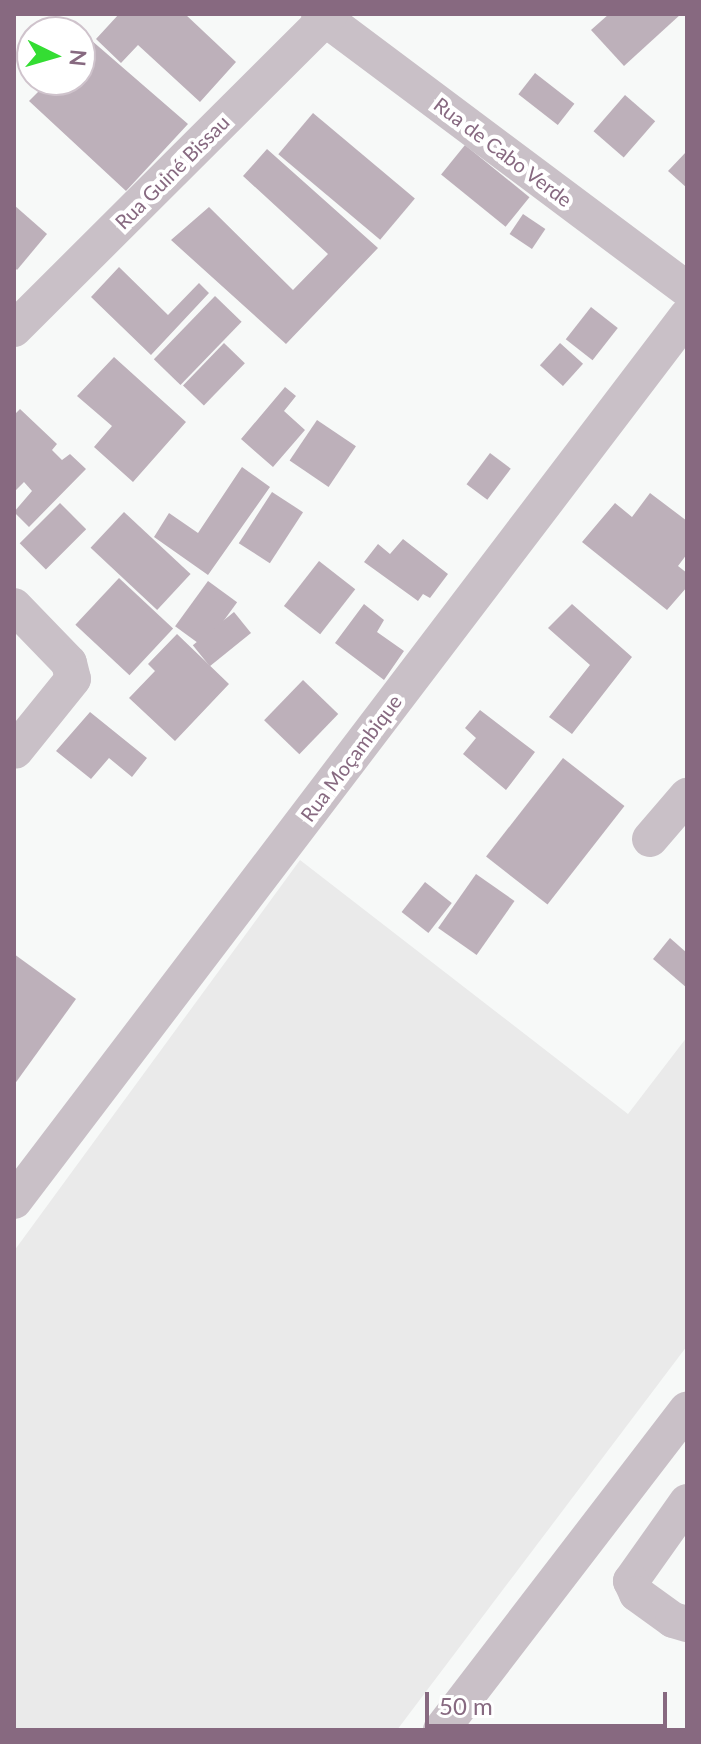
<!DOCTYPE html>
<meta charset="utf-8">
<style>
body{margin:0}
#map{position:relative;width:701px;height:1744px;overflow:hidden;background:#f7f9f8;font-family:Lato,sans-serif}
div>[style]{position:absolute}
.built>*{inset:0;background:#eaeaea}
.building>*{inset:0;background:#bdb0ba;transform-origin:0 0}
.minor>*{height:36px;margin:-18px;padding:0 18px;transform-origin:18px;border-radius:18px;background:#c9c0c7}
span{translate:-50% -50%;white-space:nowrap;text-align:center;line-height:1.15;-webkit-text-stroke:8px #fff;paint-order:stroke}
.street-label{font-size:20px;color:#876980}
.frame{position:absolute;inset:0;border:16px solid #876980;pointer-events:none}
.north{position:absolute;left:16px;top:16px;width:80px;height:80px;box-sizing:border-box;background:#fff;border:2px solid #cfc3cc;border-radius:50%;rotate:95deg;font-size:22px;font-weight:700;line-height:32px;text-align:center;color:#876980}
.north::after{content:'';display:block;margin:auto;width:28px;height:36px;background:#34dd33;clip-path:polygon(50% 0,100% 100%,50% 72%,0 100%)}
.scale{position:absolute;left:425px;top:1692px;width:242px;height:36px;box-sizing:border-box;border:4px solid #876980;border-top:0;padding-left:10px;font-size:24px;line-height:28px;white-space:nowrap;color:#876980;-webkit-text-stroke:6px #fff;paint-order:stroke}
</style>
<div id="map">
<div class="built">
<div style="clip-path:polygon(300px 860px,628px 1114px,687px 1037px,687px 1346px,397px 1730px,14px 1730px,14px 1251px)"></div>
</div>
<div class="building">
<div style="clip-path:polygon(119px 14px,185px 14px,236px 62px,200px 102px,138px 45px,121px 63px,96px 39px)"></div>
<div style="clip-path:polygon(609px 14px,681px 14px,624px 66px,591px 30px)"></div>
<div style="clip-path:polygon(91px 40px,188px 124px,126px 191px,29px 101px,50px 80px,80px 80px,80px 51px)"></div>
<div style="left:535px;top:73px;width:50px;height:27px;rotate:38deg"></div>
<div style="left:625px;top:95px;width:40px;height:48px;rotate:41deg"></div>
<div style="left:313px;top:113px;width:133px;height:54px;rotate:40deg"></div>
<div style="left:465px;top:145px;width:83px;height:38px;rotate:39deg"></div>
<div style="clip-path:polygon(267px 149px,378px 248px,286px 344px,171px 240px,209px 207px,293px 290px,328px 254px,243px 176px)"></div>
<div style="clip-path:polygon(687px 151px,687px 188px,668px 171px)"></div>
<div style="clip-path:polygon(14px 205px,47px 234px,17px 270px,14px 267px)"></div>
<div style="left:523px;top:214px;width:27px;height:24px;rotate:34deg"></div>
<div style="clip-path:polygon(119px 267px,168px 315px,199px 283px,209px 293px,151px 355px,91px 297px)"></div>
<div style="left:215px;top:296px;width:37px;height:88px;rotate:44deg"></div>
<div style="left:591px;top:307px;width:34px;height:41px;rotate:38deg"></div>
<div style="left:224px;top:343px;width:29px;height:59px;rotate:44deg"></div>
<div style="left:560px;top:343px;width:31px;height:30px;rotate:42deg"></div>
<div style="clip-path:polygon(114px 357px,186px 422px,133px 482px,94px 447px,112px 426px,77px 396px)"></div>
<div style="clip-path:polygon(285px 387px,296px 396px,284px 411px,305px 430px,273px 467px,241px 439px)"></div>
<div style="clip-path:polygon(20px 409px,57px 444px,52px 450px,62px 460px,70px 454px,86px 469px,29px 527px,14px 512px,32px 491px,24px 482px,14px 492px,14px 415px)"></div>
<div style="left:317px;top:420px;width:47px;height:49px;rotate:34deg"></div>
<div style="left:490px;top:453px;width:26px;height:39px;rotate:37deg"></div>
<div style="clip-path:polygon(242px 467px,270px 487px,208px 575px,154px 537px,169px 513px,198px 533px)"></div>
<div style="left:272px;top:492px;width:37px;height:61px;rotate:33deg"></div>
<div style="clip-path:polygon(650px 493px,687px 521px,687px 554px,678px 566px,687px 573px,687px 587px,667px 610px,582px 542px,615px 503px,632px 517px)"></div>
<div style="left:60px;top:503px;width:37px;height:57px;rotate:45deg"></div>
<div style="left:124px;top:512px;width:91px;height:49px;rotate:43deg"></div>
<div style="clip-path:polygon(403px 539px,448px 574px,430px 598px,423px 594px,418px 601px,364px 562px,378px 544px,390px 554px)"></div>
<div style="left:319px;top:561px;width:46px;height:57px;rotate:38deg"></div>
<div style="left:119px;top:578px;width:74px;height:64px;rotate:43deg"></div>
<div style="left:208px;top:581px;width:36px;height:56px;rotate:36deg"></div>
<div style="clip-path:polygon(364px 604px,384px 620px,377px 632px,404px 651px,384px 680px,335px 643px)"></div>
<div style="clip-path:polygon(572px 604px,632px 657px,572px 734px,549px 717px,590px 665px,548px 628px)"></div>
<div style="left:234px;top:612px;width:27px;height:53px;rotate:51deg"></div>
<div style="clip-path:polygon(177px 634px,229px 684px,175px 741px,129px 698px,155px 671px,148px 664px)"></div>
<div style="left:303px;top:680px;width:49px;height:56px;rotate:44deg"></div>
<div style="clip-path:polygon(480px 710px,535px 752px,506px 790px,463px 754px,476px 738px,465px 728px)"></div>
<div style="clip-path:polygon(90px 712px,147px 758px,132px 777px,109px 758px,91px 779px,56px 751px)"></div>
<div style="left:563px;top:758px;width:78px;height:125px;rotate:38deg"></div>
<div style="left:476px;top:874px;width:47px;height:66px;rotate:35deg"></div>
<div style="left:425px;top:882px;width:34px;height:38px;rotate:38deg"></div>
<div style="clip-path:polygon(670px 938px,687px 953px,687px 988px,653px 959px)"></div>
<div style="clip-path:polygon(14px 954px,76px 999px,14px 1085px)"></div>
</div>
<div class="minor">
<div style="left:319px;top:14px;width:459px;rotate:36.8deg"></div>
<div style="left:14px;top:329px;width:446px;rotate:-44.9deg"></div>
<div style="left:14px;top:606px;width:79px;rotate:46deg"></div>
<div style="left:69px;top:663px;width:16px;rotate:76deg"></div>
<div style="left:73px;top:679px;width:92px;rotate:128.9deg"></div>
<div style="left:650px;top:839px;width:57px;rotate:-49.3deg"></div>
<div style="left:14px;top:1201px;width:1112px;rotate:-52.75deg"></div>
<div style="left:687px;top:1502px;width:97px;rotate:125.3deg"></div>
<div style="left:631px;top:1581px;width:14px;rotate:65deg"></div>
<div style="left:637px;top:1594px;width:44px;rotate:35.8deg"></div>
<div style="left:673px;top:1620px;width:15px;rotate:16deg"></div>
<div style="left:441px;top:1730px;width:404px;rotate:-52.5deg"></div>
</div>
<div class="street-label">
<span style="left:503px;top:152px;rotate:37deg">Rua de Cabo Verde</span>
<span style="left:172px;top:172px;rotate:-45deg">Rua Guiné Bissau</span>
<span style="left:351px;top:758px;rotate:-53deg">Rua Moçambique</span>
</div>
<div class="frame"></div>
<div class="north">N</div>
<div class="scale">50 m</div>
</div>
